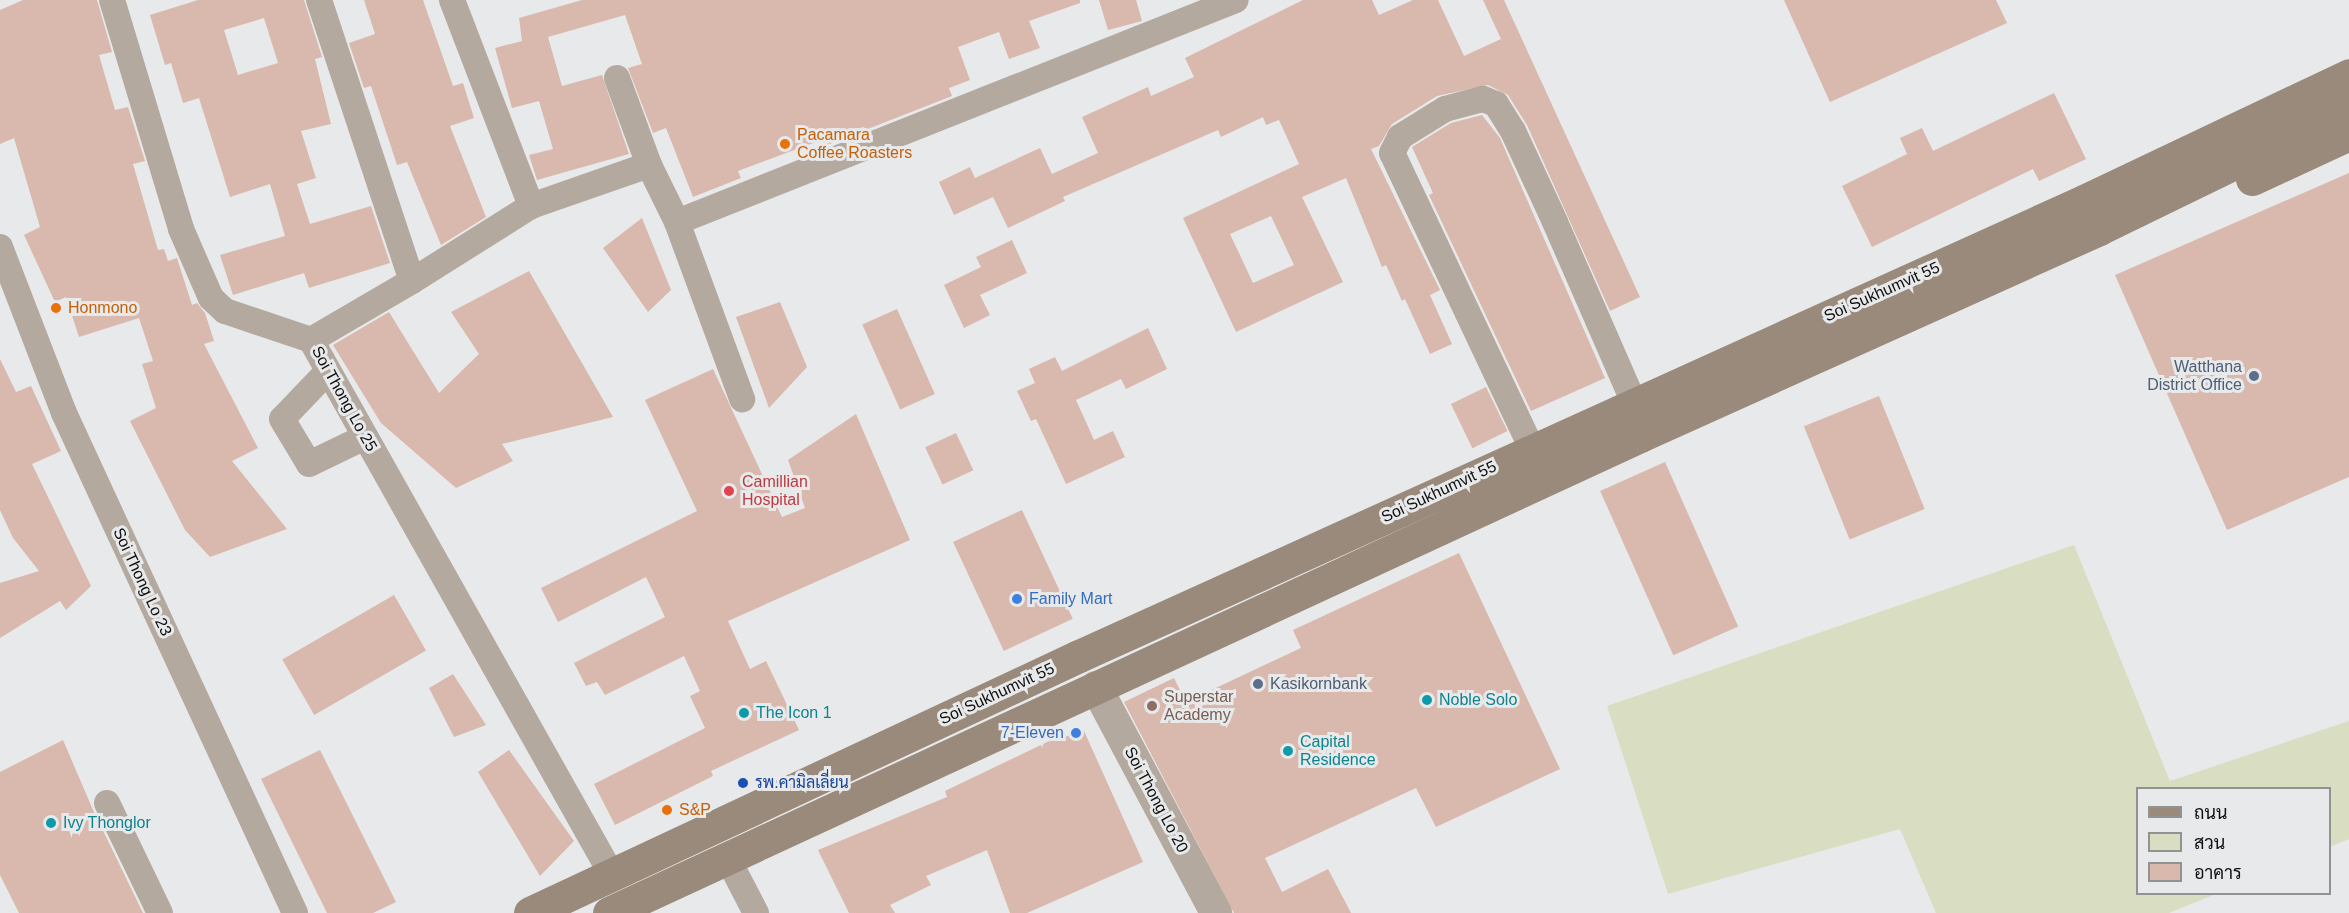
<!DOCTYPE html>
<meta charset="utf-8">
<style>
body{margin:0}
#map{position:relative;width:2349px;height:913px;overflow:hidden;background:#e8e9ea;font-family:Arial,Sarabun,sans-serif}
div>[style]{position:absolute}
.green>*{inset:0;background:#d9dec3}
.building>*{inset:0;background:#d9b8ad;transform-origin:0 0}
.minor>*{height:26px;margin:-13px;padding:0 13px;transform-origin:13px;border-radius:13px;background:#b4a99f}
.tertiary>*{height:32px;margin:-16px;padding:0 16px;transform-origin:16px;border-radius:16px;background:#b4a99f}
.secondary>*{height:33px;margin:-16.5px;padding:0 16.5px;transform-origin:16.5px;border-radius:16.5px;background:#9a8a7c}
.dots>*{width:16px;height:16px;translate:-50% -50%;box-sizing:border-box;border:3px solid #e8e9ea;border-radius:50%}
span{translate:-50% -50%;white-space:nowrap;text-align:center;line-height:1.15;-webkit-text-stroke:6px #e8e9ea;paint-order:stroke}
.food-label{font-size:16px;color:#c56008}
.left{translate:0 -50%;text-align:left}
.street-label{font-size:16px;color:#101010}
.service-label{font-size:16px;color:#4e5e75}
.right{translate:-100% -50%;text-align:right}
.health-label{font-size:16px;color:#be3a42}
.shop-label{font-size:16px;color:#366cbe}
.education-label{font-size:16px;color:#785e54}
.culture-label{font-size:16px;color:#0d838f}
.transit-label{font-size:16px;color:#164399}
.legend{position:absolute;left:2136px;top:787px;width:195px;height:108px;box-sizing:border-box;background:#e8e9ea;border:2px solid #929293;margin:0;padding:8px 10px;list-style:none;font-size:18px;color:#101010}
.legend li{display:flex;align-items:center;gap:12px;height:30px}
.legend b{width:30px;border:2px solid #929293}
</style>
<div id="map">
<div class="green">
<div style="clip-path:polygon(2074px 545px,2170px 781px,2349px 721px,2349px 839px,2330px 847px,2330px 788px,2138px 788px,2138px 894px,2216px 894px,2169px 913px,1936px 913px,1900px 829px,1668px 894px,1607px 706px)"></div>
</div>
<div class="building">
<div style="clip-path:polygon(23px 0,97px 0,112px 52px,99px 55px,115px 110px,128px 107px,145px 161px,133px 164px,158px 250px,164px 249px,168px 261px,177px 258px,192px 305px,197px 303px,205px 313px,214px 341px,204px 344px,258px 448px,232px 461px,287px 529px,210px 557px,185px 530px,130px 421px,156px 408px,142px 364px,153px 361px,139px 318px,79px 337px,66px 297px,55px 302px,24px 235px,40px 227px,14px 138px,0 144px,0 10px)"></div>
<div style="clip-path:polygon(evenodd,198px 0,304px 0,322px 57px,315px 59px,331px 124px,301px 131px,316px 178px,297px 184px,310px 224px,371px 206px,390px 263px,309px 288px,304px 273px,233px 295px,220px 255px,285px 236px,270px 184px,230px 197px,199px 98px,183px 103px,171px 63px,165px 65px,150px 15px,198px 0,264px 18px,278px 63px,238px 75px,224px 30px,264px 18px)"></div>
<div style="clip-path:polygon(364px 0,423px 0,453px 86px,463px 83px,474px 118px,450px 126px,486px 217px,441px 245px,407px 162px,397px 165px,371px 86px,364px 88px,349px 43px,375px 34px)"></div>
<div style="clip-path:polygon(582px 0,1080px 0,1080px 3px,1029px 21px,1040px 48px,1009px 59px,999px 32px,958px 47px,970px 80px,949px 88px,952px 96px,827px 145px,824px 139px,738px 171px,741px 178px,693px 197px,666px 128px,653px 133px,628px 68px,642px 64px,625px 15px,548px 37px,562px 86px,602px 75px,629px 154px,537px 180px,529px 155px,553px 149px,539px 101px,512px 108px,495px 48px,522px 41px,519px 18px)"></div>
<div style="clip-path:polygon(1099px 0,1136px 0,1142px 21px,1108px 30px)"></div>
<div style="clip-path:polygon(evenodd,1303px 0,1372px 0,1379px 15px,1413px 0,1438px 0,1464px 56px,1501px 39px,1483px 0,1504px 0,1640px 297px,1610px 311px,1527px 125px,1508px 95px,1488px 85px,1437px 96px,1392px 124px,1379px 146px,1371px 149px,1440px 290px,1430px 295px,1452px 344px,1430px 354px,1405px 299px,1402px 301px,1386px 265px,1382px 267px,1346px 178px,1302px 197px,1343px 282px,1236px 332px,1183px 218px,1299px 164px,1279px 120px,1266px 125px,1263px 117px,1221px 137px,1218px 130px,1063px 197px,1065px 201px,1008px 228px,993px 197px,954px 215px,939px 182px,970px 167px,975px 178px,1040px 148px,1052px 174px,1098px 153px,1082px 117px,1148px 87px,1151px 96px,1194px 77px,1185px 58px,1303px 0,1271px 216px,1294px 265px,1253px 283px,1230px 234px,1271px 216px)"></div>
<div style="clip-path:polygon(1784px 0,1996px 0,2007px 23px,1830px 102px)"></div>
<div style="clip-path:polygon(2054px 93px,2086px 159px,2039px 181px,2033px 169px,1872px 247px,1842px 186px,1907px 154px,1900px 138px,1922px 128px,1933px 151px)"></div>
<div style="clip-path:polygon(1482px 115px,1500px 138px,1605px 378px,1531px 411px,1429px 195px,1433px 193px,1412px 147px,1451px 123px)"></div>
<div style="clip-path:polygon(2349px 173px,2349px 477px,2227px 530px,2115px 275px)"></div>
<div style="clip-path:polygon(642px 218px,671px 290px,648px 312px,603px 248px)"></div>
<div style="clip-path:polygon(1012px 240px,1027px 273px,980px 295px,990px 315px,964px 328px,944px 285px,981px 267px,976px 257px)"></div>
<div style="clip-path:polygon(529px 271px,613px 417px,502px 444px,513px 461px,456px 488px,381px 423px,333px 345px,389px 312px,439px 393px,479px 354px,451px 312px)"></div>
<div style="clip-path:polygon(780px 302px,807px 367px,769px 408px,736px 317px)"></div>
<div style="left:897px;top:309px;width:93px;height:38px;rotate:66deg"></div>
<div style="clip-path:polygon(1148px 328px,1167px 369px,1126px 389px,1121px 379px,1076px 400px,1094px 440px,1113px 431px,1125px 457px,1066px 484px,1036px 419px,1031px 421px,1017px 391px,1035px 383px,1029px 369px,1055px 357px,1062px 371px)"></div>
<div style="clip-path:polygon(0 359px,16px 392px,31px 386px,61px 451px,32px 464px,91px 586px,66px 610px,60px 601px,0 638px,0 583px,39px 571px,13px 538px,0 510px)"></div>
<div style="clip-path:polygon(713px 369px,782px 517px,805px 508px,788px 460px,856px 414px,910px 540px,728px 621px,750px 669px,766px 661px,799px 730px,711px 771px,713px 776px,615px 825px,594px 784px,705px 728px,690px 696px,700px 691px,684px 656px,605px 695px,597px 682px,586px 686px,574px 663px,665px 617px,646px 577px,558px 622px,541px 588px,697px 511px,645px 400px)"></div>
<div style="left:1486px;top:387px;width:49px;height:39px;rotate:64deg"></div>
<div style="left:1879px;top:396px;width:122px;height:81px;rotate:68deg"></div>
<div style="left:956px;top:433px;width:41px;height:34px;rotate:65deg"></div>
<div style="left:1665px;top:462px;width:180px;height:71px;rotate:66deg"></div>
<div style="left:1022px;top:510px;width:120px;height:76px;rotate:65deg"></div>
<div style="clip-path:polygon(1459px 553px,1560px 769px,1436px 827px,1416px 788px,1265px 858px,1282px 892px,1328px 869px,1351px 913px,1234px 913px,1124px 702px,1174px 678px,1186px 702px,1301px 648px,1293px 630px)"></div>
<div style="left:394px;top:595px;width:64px;height:129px;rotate:60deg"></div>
<div style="clip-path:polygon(453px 674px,486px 725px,454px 737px,429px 688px)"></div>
<div style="clip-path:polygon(1084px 731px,1143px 862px,1027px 913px,1010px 913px,987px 850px,926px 876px,931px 885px,890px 905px,895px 913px,849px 913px,818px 850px,947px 797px,945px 791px,1047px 742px)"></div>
<div style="clip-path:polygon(63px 740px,93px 810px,143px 913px,19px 913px,0 875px,0 772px)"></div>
<div style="clip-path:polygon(320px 750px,396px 902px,373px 913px,327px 913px,261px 779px)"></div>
<div style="clip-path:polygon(509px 750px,574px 841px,540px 876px,478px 772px)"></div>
</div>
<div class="minor">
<div style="left:112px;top:0;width:239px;rotate:73.2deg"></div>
<div style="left:181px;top:229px;width:75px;rotate:66.5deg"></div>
<div style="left:211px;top:298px;width:19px;rotate:43deg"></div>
<div style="left:225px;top:311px;width:91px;rotate:18.6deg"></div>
<div style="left:319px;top:0;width:296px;rotate:71.7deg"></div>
<div style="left:452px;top:0;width:221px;rotate:69deg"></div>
<div style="left:617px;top:78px;width:93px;rotate:69.8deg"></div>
<div style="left:677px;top:222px;width:189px;rotate:69.8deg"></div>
<div style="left:0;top:247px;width:178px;rotate:68.9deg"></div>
<div style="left:64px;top:413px;width:551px;rotate:65.2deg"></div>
<div style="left:311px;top:340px;width:117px;rotate:-30.3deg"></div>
<div style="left:412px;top:281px;width:141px;rotate:-32.2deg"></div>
<div style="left:531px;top:206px;width:125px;rotate:-19.2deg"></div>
<div style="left:649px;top:165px;width:64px;rotate:63.8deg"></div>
<div style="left:677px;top:222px;width:601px;rotate:-21.66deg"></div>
<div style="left:311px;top:340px;width:614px;rotate:60.64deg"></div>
<div style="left:328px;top:371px;width:66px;rotate:133.8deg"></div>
<div style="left:282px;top:419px;width:52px;rotate:59deg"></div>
<div style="left:309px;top:464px;width:62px;rotate:-25.7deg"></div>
<div style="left:1532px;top:449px;width:327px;rotate:-115.3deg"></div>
<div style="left:1392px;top:153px;width:18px;rotate:-63deg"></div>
<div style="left:1400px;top:137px;width:53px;rotate:-31.9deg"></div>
<div style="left:1445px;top:109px;width:39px;rotate:-15deg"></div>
<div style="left:1483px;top:99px;width:14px;rotate:21deg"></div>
<div style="left:1496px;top:104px;width:32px;rotate:58deg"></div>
<div style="left:1513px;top:131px;width:100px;rotate:65.2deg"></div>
<div style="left:1555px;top:222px;width:197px;rotate:66.4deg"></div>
<div style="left:107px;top:803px;width:122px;rotate:64.3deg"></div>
<div style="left:728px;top:859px;width:61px;rotate:62.6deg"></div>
</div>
<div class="tertiary">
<div style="left:1096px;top:687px;width:256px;rotate:62deg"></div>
</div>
<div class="secondary">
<div style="left:2252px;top:179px;width:107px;rotate:-24.9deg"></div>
<div style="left:530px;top:913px;width:606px;rotate:-25.09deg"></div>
<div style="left:1079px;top:656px;width:1103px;rotate:-24.36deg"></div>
<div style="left:2084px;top:201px;width:293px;rotate:-25.4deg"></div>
<div style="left:609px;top:913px;width:1136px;rotate:-24.83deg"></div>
<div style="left:1640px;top:436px;width:504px;rotate:-24.27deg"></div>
<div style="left:2099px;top:229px;width:278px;rotate:-26deg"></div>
</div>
<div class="dots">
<div style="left:785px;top:144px;background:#e8710a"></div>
<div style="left:56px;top:308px;background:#e8710a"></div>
<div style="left:2254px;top:376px;background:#5c6f8a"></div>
<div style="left:729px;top:491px;background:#e0444e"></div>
<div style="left:1017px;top:599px;background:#3f7fe0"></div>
<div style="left:1258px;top:684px;background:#5c6f8a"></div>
<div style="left:1427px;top:700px;background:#0f9aa8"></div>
<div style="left:1152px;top:706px;background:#8d6e63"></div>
<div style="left:744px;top:713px;background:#0f9aa8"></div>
<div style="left:1076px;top:733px;background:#3f7fe0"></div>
<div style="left:1288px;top:751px;background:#0f9aa8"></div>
<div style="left:743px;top:783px;background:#1a4fb4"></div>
<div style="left:667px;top:810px;background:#e8710a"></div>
<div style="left:51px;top:823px;background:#0f9aa8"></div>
</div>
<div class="food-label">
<span class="left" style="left:797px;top:144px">Pacamara<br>Coffee Roasters</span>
<span class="left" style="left:68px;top:308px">Honmono</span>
<span class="left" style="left:679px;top:810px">S&amp;P</span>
</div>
<div class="street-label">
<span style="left:1882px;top:292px;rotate:-24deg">Soi Sukhumvit 55</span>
<span style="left:344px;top:399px;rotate:61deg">Soi Thong Lo 25</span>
<span style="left:1439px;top:492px;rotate:-25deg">Soi Sukhumvit 55</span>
<span style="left:142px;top:582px;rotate:65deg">Soi Thong Lo 23</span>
<span style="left:997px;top:694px;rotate:-25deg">Soi Sukhumvit 55</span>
<span style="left:1156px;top:800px;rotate:62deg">Soi Thong Lo 20</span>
</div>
<div class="service-label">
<span class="right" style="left:2242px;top:376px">Watthana<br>District Office</span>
<span class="left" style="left:1270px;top:684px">Kasikornbank</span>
</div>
<div class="health-label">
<span class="left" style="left:742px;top:491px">Camillian<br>Hospital</span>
</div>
<div class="shop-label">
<span class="left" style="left:1029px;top:599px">Family Mart</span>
<span class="right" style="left:1064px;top:733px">7-Eleven</span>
</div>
<div class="education-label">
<span class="left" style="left:1164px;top:706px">Superstar<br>Academy</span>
</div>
<div class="culture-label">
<span class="left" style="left:1439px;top:700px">Noble Solo</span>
<span class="left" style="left:756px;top:713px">The Icon 1</span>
<span class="left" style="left:1300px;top:751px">Capital<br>Residence</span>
<span class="left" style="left:63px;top:823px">Ivy Thonglor</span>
</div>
<div class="transit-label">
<span class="left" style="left:755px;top:783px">รพ.คามิลเลี่ยน</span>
</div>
<ul class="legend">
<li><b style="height:8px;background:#9a8a7c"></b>ถนน</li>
<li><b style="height:16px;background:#d9dec3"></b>สวน</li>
<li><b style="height:16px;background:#d9b8ad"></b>อาคาร</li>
</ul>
</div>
